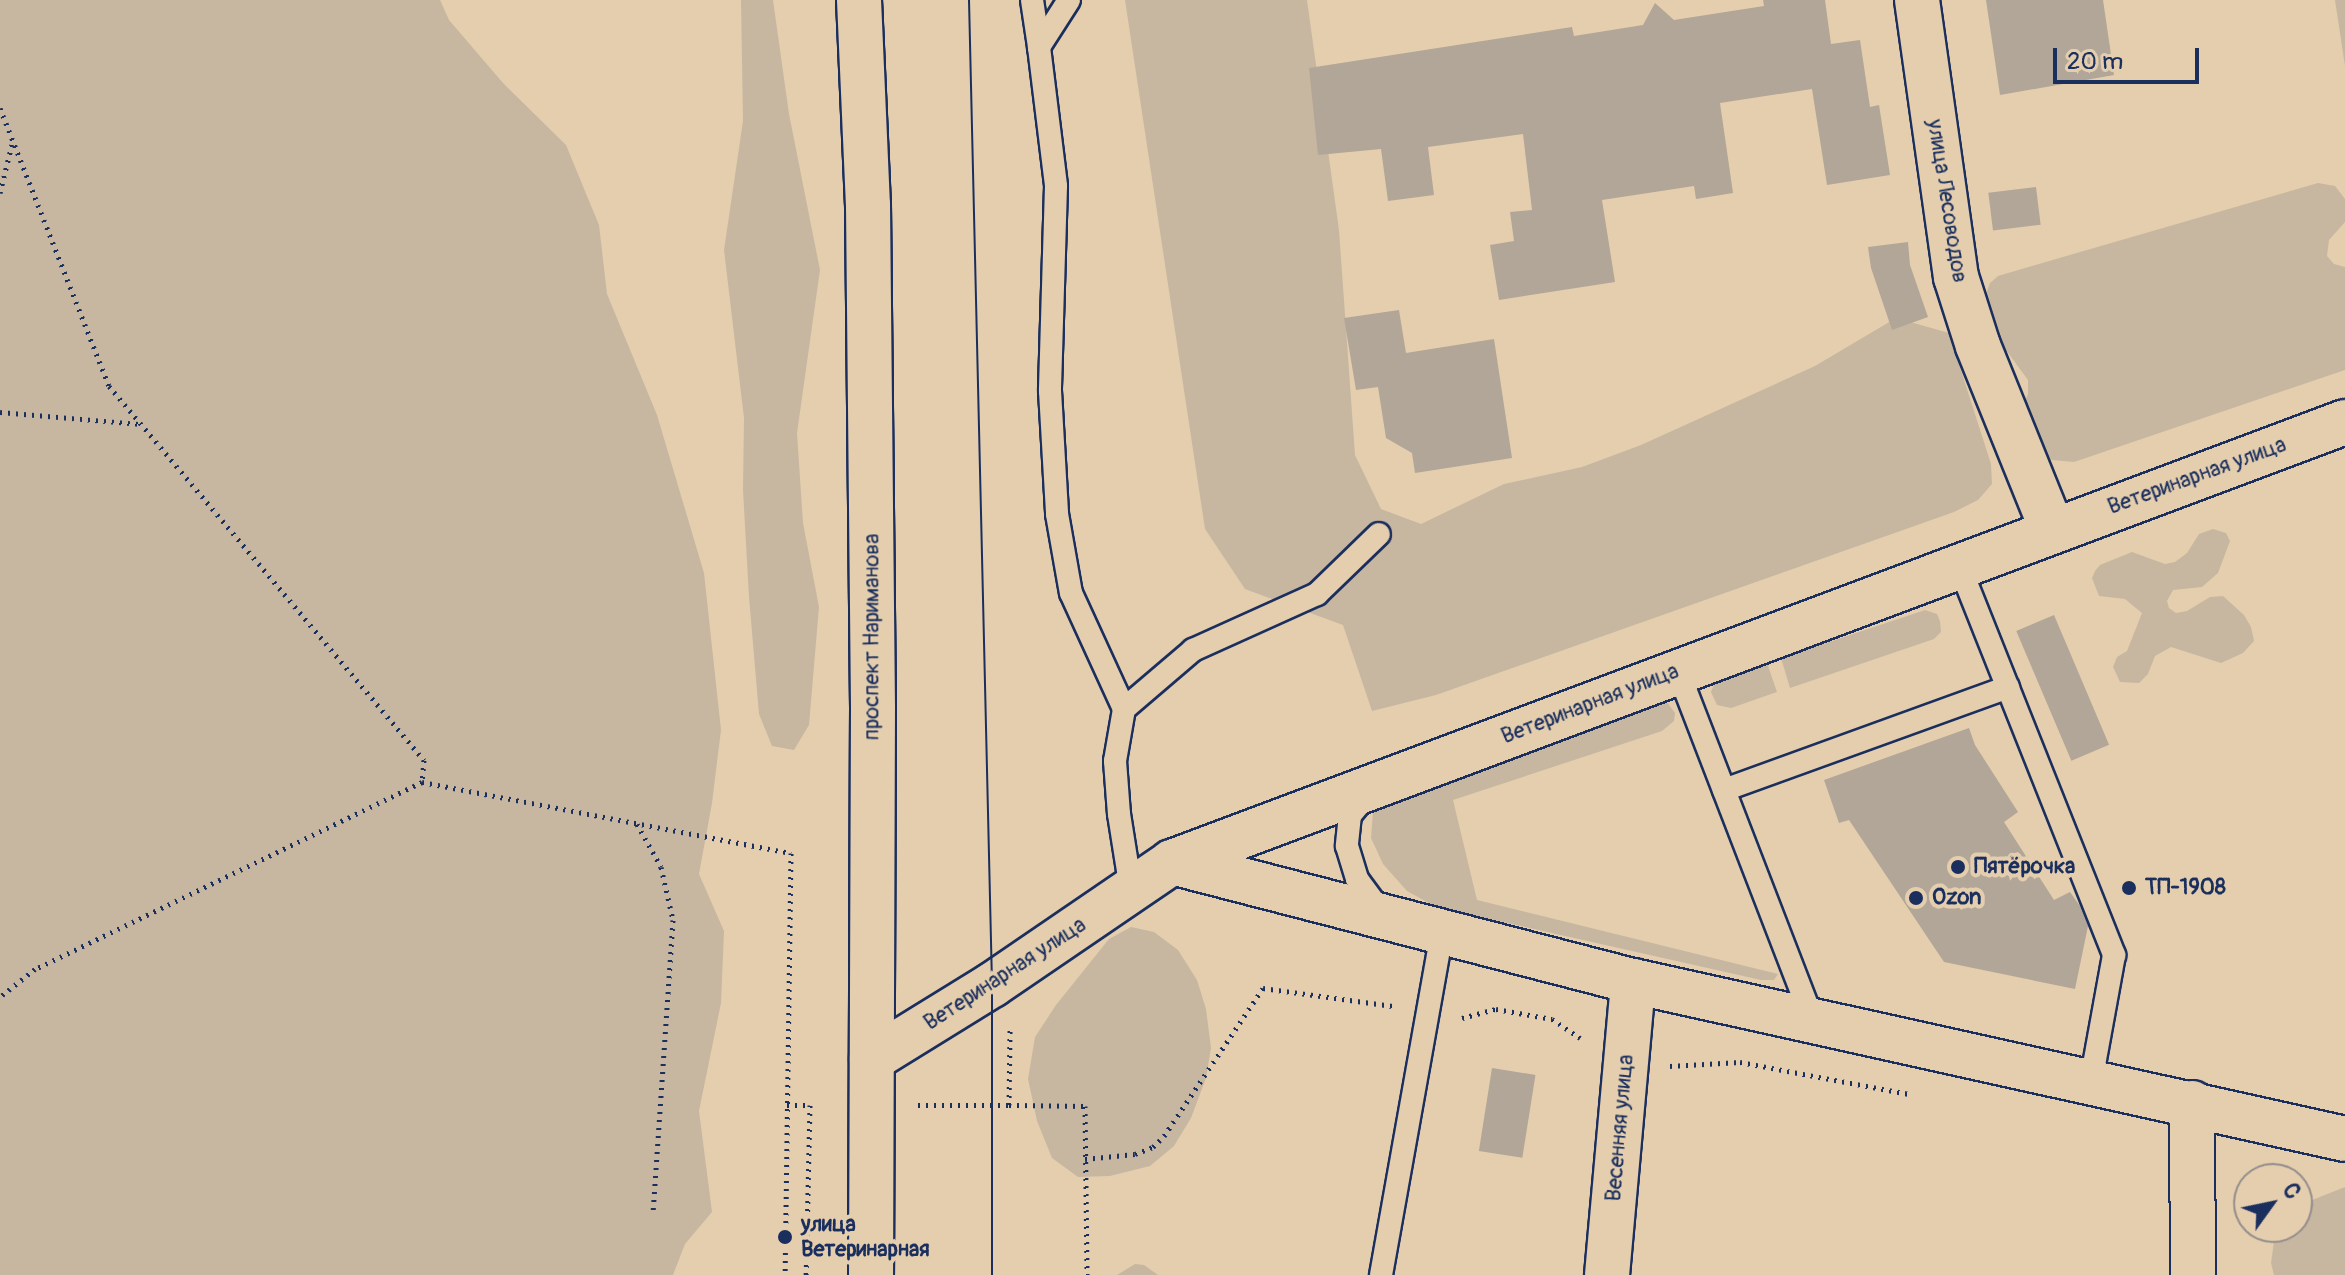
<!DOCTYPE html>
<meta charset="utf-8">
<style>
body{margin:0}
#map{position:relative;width:2345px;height:1275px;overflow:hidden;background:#e4cead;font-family:Pangolin,sans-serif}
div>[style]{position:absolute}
.green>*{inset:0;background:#c7b7a1}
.building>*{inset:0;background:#b2a699;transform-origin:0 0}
.path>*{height:5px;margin-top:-2.5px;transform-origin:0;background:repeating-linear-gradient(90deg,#1b2f5e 0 2px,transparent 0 8px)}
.roads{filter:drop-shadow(2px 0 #1b2f5e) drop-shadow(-2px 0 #1b2f5e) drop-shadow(0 2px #1b2f5e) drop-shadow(0 -2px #1b2f5e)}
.lane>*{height:22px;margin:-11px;padding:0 11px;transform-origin:11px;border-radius:11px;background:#e4cead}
.street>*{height:44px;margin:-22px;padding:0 22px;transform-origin:22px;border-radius:22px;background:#e4cead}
.primary>*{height:44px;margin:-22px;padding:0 22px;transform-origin:22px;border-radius:22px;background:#e4cead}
.tram>*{height:2px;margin:-1px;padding:0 1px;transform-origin:1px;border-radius:1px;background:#1b2f5e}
.dots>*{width:22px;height:22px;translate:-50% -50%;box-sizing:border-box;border:4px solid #e4cead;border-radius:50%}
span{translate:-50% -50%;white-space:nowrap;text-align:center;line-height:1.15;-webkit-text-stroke:8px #e4cead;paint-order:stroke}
.street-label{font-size:22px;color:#1b2f5e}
.poi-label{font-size:22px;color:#1b2f5e;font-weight:700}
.left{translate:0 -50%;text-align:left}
.north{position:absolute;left:2233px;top:1163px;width:80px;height:80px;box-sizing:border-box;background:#e4cead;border:2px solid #948e8d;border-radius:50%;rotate:57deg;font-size:22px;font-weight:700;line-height:32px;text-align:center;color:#1b2f5e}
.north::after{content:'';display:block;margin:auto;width:28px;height:36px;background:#1b2f5e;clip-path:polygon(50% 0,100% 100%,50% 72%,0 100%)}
.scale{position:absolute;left:2053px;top:48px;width:146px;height:36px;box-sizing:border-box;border:4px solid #1b2f5e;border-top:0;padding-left:10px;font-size:24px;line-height:28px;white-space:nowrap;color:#1b2f5e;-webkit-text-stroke:6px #e4cead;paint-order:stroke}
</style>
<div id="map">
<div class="green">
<div style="clip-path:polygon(0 0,440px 0,449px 20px,503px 83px,566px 145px,599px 225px,607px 294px,657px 415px,704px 573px,721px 730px,712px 803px,699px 874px,724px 931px,721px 1003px,699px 1111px,712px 1212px,685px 1244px,673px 1275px,0 1275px)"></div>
<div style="clip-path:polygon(741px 0,773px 0,789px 114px,820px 270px,797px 433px,803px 523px,819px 607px,809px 725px,794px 750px,772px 746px,759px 714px,749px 597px,743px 490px,744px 418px,724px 250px,743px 121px)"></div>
<div style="clip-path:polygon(1125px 0,1307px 0,1339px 230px,1355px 455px,1381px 509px,1421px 524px,1504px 484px,1582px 467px,1641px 445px,1815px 366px,1896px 318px,1949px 333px,1991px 464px,1992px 484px,1978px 500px,1954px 512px,1436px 695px,1372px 711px,1343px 625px,1245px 589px,1205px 529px)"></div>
<div style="clip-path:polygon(2335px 0,2345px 0,2345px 66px)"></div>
<div style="clip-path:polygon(2318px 183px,2335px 186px,2345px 199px,2345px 222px,2329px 240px,2327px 256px,2334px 264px,2345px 267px,2345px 370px,2074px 462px,2052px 460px,2038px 452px,2023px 405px,2028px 394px,2028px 380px,1992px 331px,1984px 299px,1990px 283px,1998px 276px,2025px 268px)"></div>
<div style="clip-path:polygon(2213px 529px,2226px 533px,2230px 541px,2218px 573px,2202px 587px,2173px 590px,2167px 601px,2169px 608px,2176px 613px,2187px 611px,2210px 597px,2223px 596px,2244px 615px,2251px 627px,2254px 641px,2243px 653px,2221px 663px,2171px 647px,2155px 656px,2148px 674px,2139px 683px,2120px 682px,2113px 667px,2117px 657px,2127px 651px,2142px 613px,2125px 599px,2099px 596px,2092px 578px,2095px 571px,2100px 565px,2132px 552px,2165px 564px,2175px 562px,2187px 553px,2199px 534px)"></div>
<div style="clip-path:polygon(1925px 610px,1937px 614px,1940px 621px,1941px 632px,1934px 639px,1790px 688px,1781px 658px)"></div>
<div style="clip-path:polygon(1767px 663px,1777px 692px,1731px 708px,1717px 705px,1711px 692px,1715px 682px)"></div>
<div style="clip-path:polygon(1664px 698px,1675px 713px,1674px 721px,1662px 731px,1453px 800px,1477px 900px,1778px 974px,1774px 980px,1761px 980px,1436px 907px,1407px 891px,1383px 864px,1371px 838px,1373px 811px,1380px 801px)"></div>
<div style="clip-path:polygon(1131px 927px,1154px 932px,1178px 950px,1197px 980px,1206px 1009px,1211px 1048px,1206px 1078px,1191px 1118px,1174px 1146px,1150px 1166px,1110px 1176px,1078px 1177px,1052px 1158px,1037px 1121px,1028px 1079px,1035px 1037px,1056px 1005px,1109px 939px)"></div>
<div style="clip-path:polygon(2345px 1187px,2345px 1275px,2274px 1275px,2271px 1263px,2276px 1227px,2297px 1227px,2297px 1206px)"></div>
<div style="clip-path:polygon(1135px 1264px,1144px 1265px,1158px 1275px,1117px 1275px)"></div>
</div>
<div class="building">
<div style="clip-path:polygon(1763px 0,1825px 0,1831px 44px,1860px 40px,1870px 107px,1879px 105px,1890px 175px,1827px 185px,1812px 89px,1720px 103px,1733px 193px,1696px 199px,1694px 186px,1602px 200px,1615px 282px,1499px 300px,1490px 245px,1514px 241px,1510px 212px,1532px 210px,1523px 134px,1428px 147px,1434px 195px,1388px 201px,1381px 149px,1318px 155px,1309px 68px,1572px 27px,1574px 36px,1643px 25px,1655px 3px,1674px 20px,1764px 6px)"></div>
<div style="clip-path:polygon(1986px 0,2103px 0,2114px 75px,2000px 95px)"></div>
<div style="left:2036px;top:187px;width:38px;height:48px;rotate:83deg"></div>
<div style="clip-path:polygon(1908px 242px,1910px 265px,1928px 317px,1892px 330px,1871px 268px,1868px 247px)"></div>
<div style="clip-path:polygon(1399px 310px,1406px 353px,1494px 339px,1512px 458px,1415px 473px,1412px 453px,1386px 438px,1378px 387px,1356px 390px,1344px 318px)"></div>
<div style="left:2054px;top:615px;width:141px;height:41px;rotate:67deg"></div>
<div style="clip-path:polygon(1969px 728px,1975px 745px,2018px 812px,2004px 822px,2054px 900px,2070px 892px,2080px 906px,2088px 926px,2075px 989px,1944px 962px,1849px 820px,1839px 823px,1824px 780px)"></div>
<div style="left:1492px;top:1068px;width:44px;height:84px;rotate:9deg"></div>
</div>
<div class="path">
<div style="left:0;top:108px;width:299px;rotate:68.6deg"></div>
<div style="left:109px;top:386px;width:489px;rotate:49.9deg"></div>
<div style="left:424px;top:760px;width:22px;rotate:95deg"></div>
<div style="left:422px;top:782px;width:430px;rotate:154.2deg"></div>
<div style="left:35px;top:969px;width:45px;rotate:141.3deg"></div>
<div style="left:0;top:193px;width:50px;rotate:-76.2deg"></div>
<div style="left:0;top:412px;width:142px;rotate:4.9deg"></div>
<div style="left:422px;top:782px;width:376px;rotate:10.9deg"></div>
<div style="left:791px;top:853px;width:422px;rotate:90.8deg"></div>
<div style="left:637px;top:824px;width:49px;rotate:60.8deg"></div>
<div style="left:661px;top:867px;width:54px;rotate:77.2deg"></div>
<div style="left:673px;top:920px;width:291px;rotate:93.9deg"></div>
<div style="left:1462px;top:1018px;width:35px;rotate:-15deg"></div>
<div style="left:1496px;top:1009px;width:57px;rotate:10.1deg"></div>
<div style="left:1552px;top:1019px;width:34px;rotate:34deg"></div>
<div style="left:1670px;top:1066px;width:70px;rotate:-3.3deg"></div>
<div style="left:1740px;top:1062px;width:172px;rotate:10.7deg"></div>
<div style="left:787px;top:1105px;width:23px"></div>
<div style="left:810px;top:1105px;width:170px;rotate:91.3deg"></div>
<div style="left:918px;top:1105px;width:91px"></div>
<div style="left:1009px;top:1105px;width:75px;rotate:-89.2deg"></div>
<div style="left:1009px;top:1105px;width:76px;rotate:0.8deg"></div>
<div style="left:1085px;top:1106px;width:169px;rotate:89.3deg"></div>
<div style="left:1085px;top:1159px;width:50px;rotate:-5.7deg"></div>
<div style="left:1135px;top:1154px;width:19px;rotate:-21deg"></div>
<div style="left:1153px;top:1147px;width:16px;rotate:-45deg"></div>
<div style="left:1164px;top:1136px;width:178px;rotate:-56.2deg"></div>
<div style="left:1263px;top:988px;width:131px;rotate:7.9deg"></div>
</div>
<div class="roads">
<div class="lane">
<div style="left:1032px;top:0;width:48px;rotate:81.5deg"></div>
<div style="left:1069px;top:0;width:56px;rotate:122.6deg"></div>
<div style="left:1039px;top:47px;width:140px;rotate:83deg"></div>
<div style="left:1056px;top:186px;width:205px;rotate:91.7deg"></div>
<div style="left:1050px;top:391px;width:123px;rotate:86.7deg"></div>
<div style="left:1057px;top:514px;width:80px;rotate:80deg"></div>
<div style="left:1071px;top:593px;width:128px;rotate:65.4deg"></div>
<div style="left:1124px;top:709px;width:53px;rotate:99.8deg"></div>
<div style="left:1115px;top:761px;width:53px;rotate:85.7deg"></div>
<div style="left:1119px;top:814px;width:77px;rotate:81deg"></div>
<div style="left:1959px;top:565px;width:420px;rotate:68.3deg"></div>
<div style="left:2114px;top:955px;width:128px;rotate:100.3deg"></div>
<div style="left:1678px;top:671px;width:374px;rotate:68.9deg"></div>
<div style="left:1124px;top:709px;width:91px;rotate:-40.5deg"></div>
<div style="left:1193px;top:650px;width:136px;rotate:-24.3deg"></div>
<div style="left:1317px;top:594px;width:86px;rotate:-44.1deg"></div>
<div style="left:1724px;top:790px;width:302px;rotate:-19.9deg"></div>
<div style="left:1367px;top:795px;width:26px;rotate:130deg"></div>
<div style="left:1350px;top:815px;width:31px;rotate:96deg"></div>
<div style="left:1347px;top:846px;width:34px;rotate:73deg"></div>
<div style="left:1357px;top:879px;width:42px;rotate:53.7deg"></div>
<div style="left:1381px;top:1275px;width:348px;rotate:-79.9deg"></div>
</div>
<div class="street">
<div style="left:1917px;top:0;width:280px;rotate:82deg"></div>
<div style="left:1956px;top:277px;width:72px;rotate:72.3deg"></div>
<div style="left:1978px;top:346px;width:197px;rotate:68deg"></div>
<div style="left:1172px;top:862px;width:476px;rotate:14.5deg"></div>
<div style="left:1633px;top:981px;width:729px;rotate:12.51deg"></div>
<div style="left:872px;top:1059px;width:141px;rotate:-31.7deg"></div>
<div style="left:992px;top:985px;width:218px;rotate:-34.3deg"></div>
<div style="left:1172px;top:862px;width:1253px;rotate:-20.56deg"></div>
<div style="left:2192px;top:1103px;width:172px;rotate:89.7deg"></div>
<div style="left:1607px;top:1275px;width:295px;rotate:-84.9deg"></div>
</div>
<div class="primary">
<div style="left:859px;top:0;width:205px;rotate:87.5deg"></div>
<div style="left:868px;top:205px;width:503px;rotate:89.43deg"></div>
<div style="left:873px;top:708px;width:567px;rotate:90.2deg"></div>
</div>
</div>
<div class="tram">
<div style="left:969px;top:0;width:985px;rotate:88.66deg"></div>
<div style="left:992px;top:985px;width:290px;rotate:90deg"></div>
</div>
<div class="dots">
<div style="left:1958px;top:867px;background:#1b2f5e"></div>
<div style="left:2129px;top:888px;background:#1b2f5e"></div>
<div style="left:1916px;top:898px;background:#1b2f5e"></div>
<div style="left:785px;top:1237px;background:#1b2f5e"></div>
</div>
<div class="street-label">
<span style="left:1947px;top:201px;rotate:81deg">улица Лесоводов</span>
<span style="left:2197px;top:476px;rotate:-20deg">Ветеринарная улица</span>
<span style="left:872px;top:637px;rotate:-90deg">проспект Нариманова</span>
<span style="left:1590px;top:704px;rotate:-21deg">Ветеринарная улица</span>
<span style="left:1005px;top:974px;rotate:-33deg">Ветеринарная улица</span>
<span style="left:1620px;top:1128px;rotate:-85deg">Весенняя улица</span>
</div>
<div class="poi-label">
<span class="left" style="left:1974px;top:867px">Пятёрочка</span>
<span class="left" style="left:2145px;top:888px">ТП-1908</span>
<span class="left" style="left:1932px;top:898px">Ozon</span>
<span class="left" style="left:801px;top:1237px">улица<br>Ветеринарная</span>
</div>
<div class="north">С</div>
<div class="scale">20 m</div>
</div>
